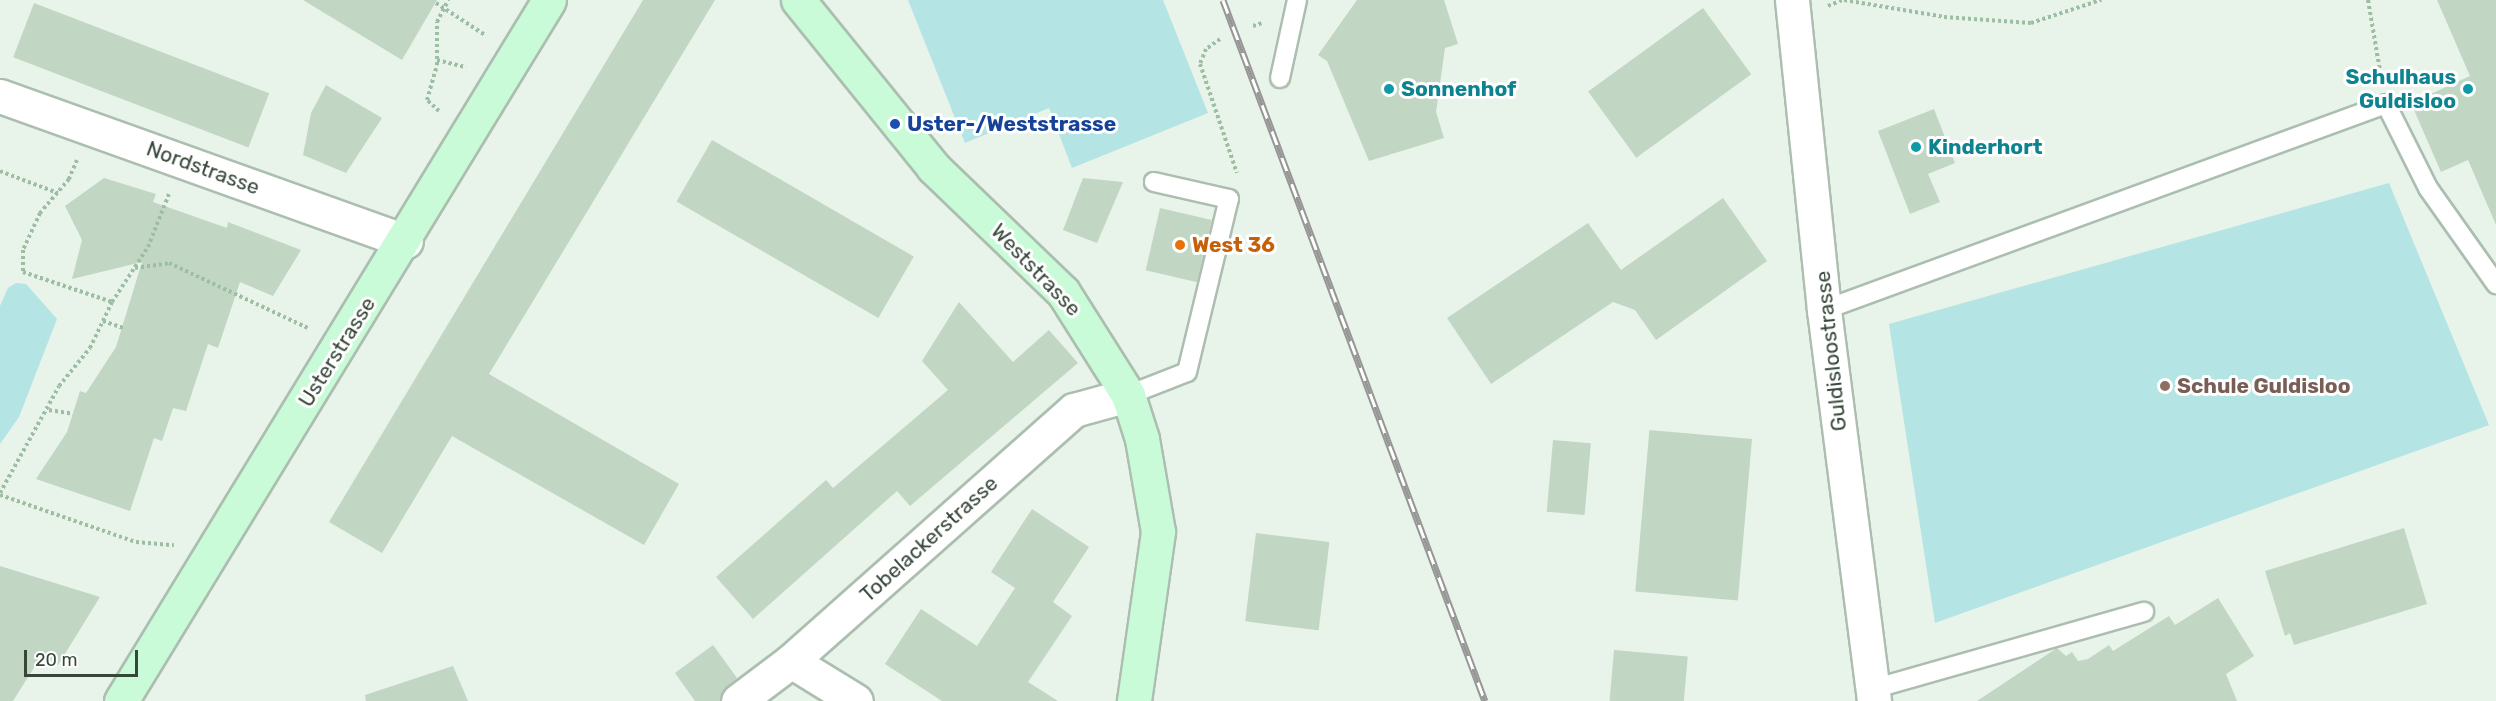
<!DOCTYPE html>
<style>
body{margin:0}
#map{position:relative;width:2496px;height:701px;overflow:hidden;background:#e8f3ea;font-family:Rubik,sans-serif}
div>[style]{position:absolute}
.green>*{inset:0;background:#b4e4e3}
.building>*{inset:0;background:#c1d7c4;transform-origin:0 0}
.path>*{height:4px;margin-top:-2px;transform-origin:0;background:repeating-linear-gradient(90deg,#9dbea3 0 3px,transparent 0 6px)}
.roads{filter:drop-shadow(2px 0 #abbeaf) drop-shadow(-2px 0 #abbeaf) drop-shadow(0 2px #abbeaf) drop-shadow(0 -2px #abbeaf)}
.service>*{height:18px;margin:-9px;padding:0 9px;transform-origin:9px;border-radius:9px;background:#fff}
.minor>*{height:33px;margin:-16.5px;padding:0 16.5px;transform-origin:16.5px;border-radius:16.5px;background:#fff}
.secondary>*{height:33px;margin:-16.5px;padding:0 16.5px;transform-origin:16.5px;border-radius:16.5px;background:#cafbd8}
.rail>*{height:7px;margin-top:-3.5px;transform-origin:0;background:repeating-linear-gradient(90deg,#fff 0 14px,#969696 0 28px);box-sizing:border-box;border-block:2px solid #969696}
.dots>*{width:16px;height:16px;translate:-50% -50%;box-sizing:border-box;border:3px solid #fff;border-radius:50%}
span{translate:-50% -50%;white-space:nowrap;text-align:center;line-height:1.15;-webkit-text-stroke:6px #fff;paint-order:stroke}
.culture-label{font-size:21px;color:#0d838f;font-weight:700}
.right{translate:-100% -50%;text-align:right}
.left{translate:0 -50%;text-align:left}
.transit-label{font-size:21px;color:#164399;font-weight:700}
.street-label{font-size:21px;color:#374639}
.food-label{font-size:21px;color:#c56008;font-weight:700}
.education-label{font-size:21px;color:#785e54;font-weight:700}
.scale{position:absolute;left:24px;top:650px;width:114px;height:27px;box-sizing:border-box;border:3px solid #374639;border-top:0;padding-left:8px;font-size:18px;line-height:21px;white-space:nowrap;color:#374639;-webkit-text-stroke:4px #fff;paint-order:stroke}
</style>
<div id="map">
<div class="green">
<div style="clip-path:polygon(908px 0,1163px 0,1208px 113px,1072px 168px,1049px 108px,965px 143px)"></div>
<div style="clip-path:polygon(2389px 183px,2489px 425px,1935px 623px,1889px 324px)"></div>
<div style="clip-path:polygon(16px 283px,26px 284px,57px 319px,19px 417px,0 444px,0 306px,8px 288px)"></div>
</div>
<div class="building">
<div style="clip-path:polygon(303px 0,437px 0,402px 60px)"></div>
<div style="clip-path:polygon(643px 0,715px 0,489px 374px,679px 484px,644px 545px,452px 436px,382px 553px,329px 522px)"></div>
<div style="clip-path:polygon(1357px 0,1444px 0,1458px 44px,1445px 48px,1436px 112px,1444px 138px,1369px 161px,1327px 61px,1318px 55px)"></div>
<div style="clip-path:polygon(2437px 0,2496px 0,2496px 225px,2468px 160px,2441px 172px,2411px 103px,2470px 76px)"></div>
<div style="left:34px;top:3px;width:252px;height:58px;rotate:21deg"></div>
<div style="left:1703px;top:8px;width:82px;height:142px;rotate:54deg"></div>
<div style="clip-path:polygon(326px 85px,382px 118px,346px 173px,303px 155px,311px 113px)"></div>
<div style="clip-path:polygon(1934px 109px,1955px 163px,1928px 174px,1940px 202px,1910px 214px,1878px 131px)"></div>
<div style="left:712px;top:140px;width:233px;height:71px;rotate:30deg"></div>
<div style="clip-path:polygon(104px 178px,156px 194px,153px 202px,227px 228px,228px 222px,301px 250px,273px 296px,240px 282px,218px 348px,208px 344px,186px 411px,173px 408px,162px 441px,154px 438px,130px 511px,36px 479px,67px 432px,80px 391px,86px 393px,116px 347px,142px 262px,72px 279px,82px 240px,65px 206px)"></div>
<div style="clip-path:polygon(1083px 178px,1123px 182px,1097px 243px,1063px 230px)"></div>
<div style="clip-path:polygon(1723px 198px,1767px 261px,1656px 340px,1635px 310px,1613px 302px,1491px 384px,1447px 318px,1588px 223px,1621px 270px)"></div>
<div style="left:1160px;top:208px;width:53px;height:64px;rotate:13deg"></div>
<div style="clip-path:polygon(959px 302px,1013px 362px,1049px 330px,1078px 363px,910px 506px,897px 491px,753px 619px,716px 577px,826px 480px,833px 488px,948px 390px,922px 361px)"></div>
<div style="left:1752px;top:439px;width:162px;height:103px;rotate:95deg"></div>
<div style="left:1553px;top:440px;width:38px;height:72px;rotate:5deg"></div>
<div style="clip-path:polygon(1032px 509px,1089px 547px,1053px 602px,1072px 616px,1028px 682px,1058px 701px,942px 701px,885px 664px,921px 609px,977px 646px,1015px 588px,991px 572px)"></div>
<div style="clip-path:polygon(2404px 528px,2427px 604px,2294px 645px,2290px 633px,2285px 636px,2265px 571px)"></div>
<div style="left:1256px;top:533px;width:74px;height:89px;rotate:7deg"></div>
<div style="clip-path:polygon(0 566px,100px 597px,58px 665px,42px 655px,13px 701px,0 701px)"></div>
<div style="clip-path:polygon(2218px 598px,2254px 656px,2226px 674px,2237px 701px,1977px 701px,2057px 648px,2066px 656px,2072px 652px,2078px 661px,2088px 659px,2109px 645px,2113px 651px,2169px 616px,2175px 625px)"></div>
<div style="clip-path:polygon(713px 645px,737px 678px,720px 701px,695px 701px,675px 673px)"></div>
<div style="left:1614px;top:650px;width:74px;height:51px;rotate:5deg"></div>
<div style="clip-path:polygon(453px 666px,468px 701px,366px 701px,365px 695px)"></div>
</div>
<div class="path">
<div style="left:1844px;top:0;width:101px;rotate:9.6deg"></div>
<div style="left:1944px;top:17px;width:87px;rotate:3.9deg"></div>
<div style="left:2031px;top:23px;width:74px;rotate:-18.2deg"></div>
<div style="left:2368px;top:0;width:78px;rotate:80.4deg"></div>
<div style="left:436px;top:3px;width:59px;rotate:33.1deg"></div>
<div style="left:1828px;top:6px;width:15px;rotate:-23deg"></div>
<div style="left:1253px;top:26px;width:9px;rotate:-18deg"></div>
<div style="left:1220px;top:39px;width:17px;rotate:144deg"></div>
<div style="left:1206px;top:49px;width:16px;rotate:112deg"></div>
<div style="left:1200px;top:64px;width:115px;rotate:71.3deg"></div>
<div style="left:437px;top:60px;width:30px;rotate:14deg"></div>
<div style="left:439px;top:111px;width:16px;rotate:-137deg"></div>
<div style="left:427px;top:100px;width:36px;rotate:-74deg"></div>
<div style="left:437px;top:65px;width:43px;rotate:-90deg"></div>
<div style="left:437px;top:22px;width:25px;rotate:-63deg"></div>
<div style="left:77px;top:160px;width:21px;rotate:113deg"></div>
<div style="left:69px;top:179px;width:45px;rotate:130.5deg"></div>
<div style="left:40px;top:213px;width:41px;rotate:114.7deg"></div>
<div style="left:23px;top:250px;width:22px;rotate:90deg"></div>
<div style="left:23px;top:272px;width:94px;rotate:18.6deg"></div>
<div style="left:0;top:171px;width:62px;rotate:20.8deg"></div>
<div style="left:135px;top:268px;width:34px;rotate:-8deg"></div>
<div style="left:169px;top:263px;width:153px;rotate:25.1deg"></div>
<div style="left:103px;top:321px;width:21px;rotate:19deg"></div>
<div style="left:49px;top:410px;width:24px;rotate:9deg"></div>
<div style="left:0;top:493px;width:122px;rotate:-61.1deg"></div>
<div style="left:59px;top:386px;width:49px;rotate:-50.8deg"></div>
<div style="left:90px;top:348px;width:51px;rotate:-64.4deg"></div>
<div style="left:112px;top:302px;width:66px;rotate:-56.8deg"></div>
<div style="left:148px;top:247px;width:57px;rotate:-68.4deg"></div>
<div style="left:0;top:495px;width:144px;rotate:19.1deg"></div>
<div style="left:136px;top:542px;width:38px;rotate:5deg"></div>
</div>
<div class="roads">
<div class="service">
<div style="left:1280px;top:78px;width:80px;rotate:-77.7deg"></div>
<div style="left:1824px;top:310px;width:599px;rotate:-20.13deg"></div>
<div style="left:2386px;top:104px;width:94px;rotate:63.4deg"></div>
<div style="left:2428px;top:188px;width:118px;rotate:54.7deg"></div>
<div style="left:1128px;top:395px;width:63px;rotate:-21.3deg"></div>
<div style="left:1187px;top:372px;width:178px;rotate:-76.4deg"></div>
<div style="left:1229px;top:199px;width:77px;rotate:-167.2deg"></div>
<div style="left:1873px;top:689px;width:282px;rotate:-15.9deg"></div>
</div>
<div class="minor">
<div style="left:1792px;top:0;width:312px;rotate:84.1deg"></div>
<div style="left:1824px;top:310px;width:394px;rotate:82.7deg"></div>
<div style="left:0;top:96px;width:431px;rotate:19.7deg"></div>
<div style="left:791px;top:661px;width:76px;rotate:31.6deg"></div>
<div style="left:738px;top:701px;width:66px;rotate:-37deg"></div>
<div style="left:791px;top:661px;width:378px;rotate:-41.6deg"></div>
<div style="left:1074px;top:410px;width:56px;rotate:-15.5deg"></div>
</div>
<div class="secondary">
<div style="left:798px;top:0;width:215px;rotate:51deg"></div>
<div style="left:933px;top:167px;width:180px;rotate:43.9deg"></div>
<div style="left:1063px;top:292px;width:122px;rotate:57.7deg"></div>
<div style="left:1128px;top:395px;width:46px;rotate:72.3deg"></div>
<div style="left:1142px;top:439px;width:94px;rotate:80.2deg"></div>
<div style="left:1158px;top:532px;width:171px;rotate:98.1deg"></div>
<div style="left:121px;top:701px;width:821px;rotate:-58.59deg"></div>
</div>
</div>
<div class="rail">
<div style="left:1223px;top:0;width:748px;rotate:69.51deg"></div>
</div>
<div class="dots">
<div style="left:1389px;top:89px;background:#0f9aa8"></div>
<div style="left:2468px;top:89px;background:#0f9aa8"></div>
<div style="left:895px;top:124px;background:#1a4fb4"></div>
<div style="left:1916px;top:147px;background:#0f9aa8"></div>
<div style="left:1180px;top:245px;background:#e8710a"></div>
<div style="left:2165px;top:386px;background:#8d6e63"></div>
</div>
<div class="culture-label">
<span class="right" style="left:2456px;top:89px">Schulhaus<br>Guldisloo</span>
<span class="left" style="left:1401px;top:89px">Sonnenhof</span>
<span class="left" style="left:1928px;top:147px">Kinderhort</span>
</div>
<div class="transit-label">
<span class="left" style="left:907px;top:124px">Uster-/Weststrasse</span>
</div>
<div class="street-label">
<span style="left:203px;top:168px;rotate:20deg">Nordstrasse</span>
<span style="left:1036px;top:270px;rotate:46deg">Weststrasse</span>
<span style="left:1831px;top:351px;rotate:-96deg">Guldisloostrasse</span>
<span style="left:337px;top:352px;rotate:-58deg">Usterstrasse</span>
<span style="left:929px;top:539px;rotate:-42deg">Tobelackerstrasse</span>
</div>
<div class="food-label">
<span class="left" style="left:1192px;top:245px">West 36</span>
</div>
<div class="education-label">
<span class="left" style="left:2177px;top:386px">Schule Guldisloo</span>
</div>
<div class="scale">20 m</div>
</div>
